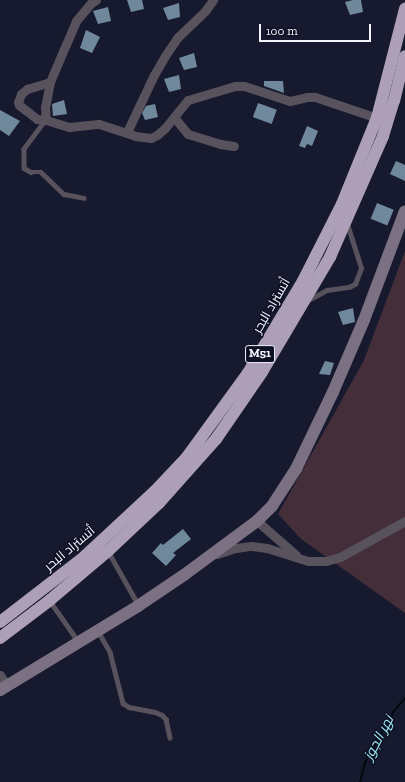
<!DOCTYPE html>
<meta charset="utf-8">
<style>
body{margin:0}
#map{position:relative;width:405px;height:782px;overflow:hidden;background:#171a2f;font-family:"Zilla Slab",Cairo,serif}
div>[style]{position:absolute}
.green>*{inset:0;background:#442e3a}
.stream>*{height:2px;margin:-1px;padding:0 1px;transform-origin:1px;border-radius:1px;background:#000b0e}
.building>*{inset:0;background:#70889c;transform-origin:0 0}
.lane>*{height:4.5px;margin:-2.25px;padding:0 2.25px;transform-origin:2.25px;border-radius:2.25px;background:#58525d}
.street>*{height:9px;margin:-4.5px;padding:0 4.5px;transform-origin:4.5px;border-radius:4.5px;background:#58525d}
.secondary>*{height:12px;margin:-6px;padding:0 6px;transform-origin:6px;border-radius:6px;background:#7b7182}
.highway>*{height:12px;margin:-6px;padding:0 6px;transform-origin:6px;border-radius:6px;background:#ae9fb9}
span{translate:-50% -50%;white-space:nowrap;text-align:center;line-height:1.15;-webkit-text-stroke:3px #0e1024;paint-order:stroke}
.shield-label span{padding:1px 3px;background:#0e1024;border:1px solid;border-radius:3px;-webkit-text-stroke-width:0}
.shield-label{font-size:12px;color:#f2f4fd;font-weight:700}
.street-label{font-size:13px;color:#f2f4fd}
.water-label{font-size:14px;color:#9de9f5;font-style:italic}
.scale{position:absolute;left:259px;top:24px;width:112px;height:18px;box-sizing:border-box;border:2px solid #f2f4fd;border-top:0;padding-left:5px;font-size:12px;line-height:14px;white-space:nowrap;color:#f2f4fd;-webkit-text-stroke:3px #0e1024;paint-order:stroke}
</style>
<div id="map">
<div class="green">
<div style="clip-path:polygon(405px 251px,405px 613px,301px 539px,278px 514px,364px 360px)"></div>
</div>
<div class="stream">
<div style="left:360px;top:782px;width:20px;rotate:-75deg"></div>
<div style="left:365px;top:763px;width:58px;rotate:-61.2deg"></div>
<div style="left:393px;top:712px;width:18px;rotate:-49deg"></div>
</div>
<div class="building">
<div style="clip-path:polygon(127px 0,142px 0,144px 9px,131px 12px)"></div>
<div style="clip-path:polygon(353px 0,361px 0,363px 12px,350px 15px,345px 2px)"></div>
<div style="clip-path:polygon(179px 3px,180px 17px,168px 20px,163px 8px)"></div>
<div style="clip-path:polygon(108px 7px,111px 21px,98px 24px,93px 11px)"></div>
<div style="clip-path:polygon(86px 30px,100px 37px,92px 53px,80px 48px)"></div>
<div style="clip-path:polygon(194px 53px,197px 67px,184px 70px,179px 58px)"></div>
<div style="clip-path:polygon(179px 75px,181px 89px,169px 92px,164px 79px)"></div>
<div style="clip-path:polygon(264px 81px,283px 81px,284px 93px,264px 86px)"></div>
<div style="clip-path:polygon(64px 100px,67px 114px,53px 116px,52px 104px)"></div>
<div style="left:258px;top:103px;width:20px;height:15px;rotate:20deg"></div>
<div style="clip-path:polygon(155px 104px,158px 117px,145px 120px,142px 113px,146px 106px)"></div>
<div style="clip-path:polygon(0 110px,20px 121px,9px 136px,0 130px)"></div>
<div style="clip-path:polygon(307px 126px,318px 131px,312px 146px,307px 144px,305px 148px,299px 146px)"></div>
<div style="clip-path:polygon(396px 161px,405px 165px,405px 181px,390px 174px)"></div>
<div style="left:377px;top:203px;width:18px;height:17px;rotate:22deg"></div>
<div style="clip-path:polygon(353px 308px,355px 322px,343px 325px,338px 312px)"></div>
<div style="clip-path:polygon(325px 361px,334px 363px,330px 375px,319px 374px)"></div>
<div style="clip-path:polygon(183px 529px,191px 539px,173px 553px,176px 555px,166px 566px,152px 553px,161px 543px,163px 545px)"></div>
</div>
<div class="lane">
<div style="left:45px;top:121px;width:35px;rotate:127deg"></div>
<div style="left:24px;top:149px;width:19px;rotate:90deg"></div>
<div style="left:24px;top:168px;width:8px;rotate:30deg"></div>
<div style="left:31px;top:172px;width:10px"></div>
<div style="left:41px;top:172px;width:32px;rotate:44deg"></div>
<div style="left:64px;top:194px;width:20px;rotate:11deg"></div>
<div style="left:310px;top:299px;width:19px;rotate:-28deg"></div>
<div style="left:327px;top:290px;width:22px;rotate:-8deg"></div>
<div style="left:349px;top:287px;width:7px;rotate:-27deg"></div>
<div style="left:355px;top:284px;width:17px;rotate:-69deg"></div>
<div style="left:361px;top:268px;width:46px;rotate:-107.7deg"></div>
<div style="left:108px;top:551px;width:61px;rotate:60.5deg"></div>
<div style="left:50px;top:601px;width:49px;rotate:55deg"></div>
<div style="left:98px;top:631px;width:24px;rotate:60deg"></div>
<div style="left:110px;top:652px;width:53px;rotate:75.7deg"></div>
<div style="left:123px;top:703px;width:7px;rotate:34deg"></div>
<div style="left:129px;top:707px;width:26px;rotate:11deg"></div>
<div style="left:155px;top:712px;width:8px;rotate:23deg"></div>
<div style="left:162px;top:715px;width:6px;rotate:45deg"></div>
<div style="left:166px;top:719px;width:19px;rotate:78deg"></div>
</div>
<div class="street">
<div style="left:96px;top:0;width:6px;rotate:149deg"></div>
<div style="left:91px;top:3px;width:23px;rotate:130deg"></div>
<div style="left:76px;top:21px;width:25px;rotate:113deg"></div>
<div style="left:66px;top:44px;width:41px;rotate:112.8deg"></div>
<div style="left:50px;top:82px;width:25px;rotate:101deg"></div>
<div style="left:45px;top:107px;width:13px;rotate:86deg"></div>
<div style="left:46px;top:120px;width:24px;rotate:17deg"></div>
<div style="left:69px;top:127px;width:30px;rotate:-6deg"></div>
<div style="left:99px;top:124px;width:38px;rotate:18deg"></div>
<div style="left:135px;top:136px;width:16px;rotate:7deg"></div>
<div style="left:151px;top:138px;width:7px;rotate:-27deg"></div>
<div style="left:157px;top:135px;width:11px;rotate:-41deg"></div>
<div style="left:165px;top:128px;width:36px;rotate:-51deg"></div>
<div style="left:188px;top:100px;width:49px;rotate:-16.6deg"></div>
<div style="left:235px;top:86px;width:9px"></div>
<div style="left:244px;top:86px;width:48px;rotate:18.1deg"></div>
<div style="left:290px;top:101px;width:17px;rotate:-13deg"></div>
<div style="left:307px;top:97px;width:8px"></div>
<div style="left:315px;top:97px;width:65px;rotate:18.7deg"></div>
<div style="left:174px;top:117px;width:22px;rotate:51deg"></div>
<div style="left:188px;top:134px;width:34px;rotate:17deg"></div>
<div style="left:220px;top:144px;width:14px;rotate:8deg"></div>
<div style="left:46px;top:120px;width:9px;rotate:-174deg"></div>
<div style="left:37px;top:119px;width:23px;rotate:-142deg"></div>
<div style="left:19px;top:105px;width:3px;rotate:-108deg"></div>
<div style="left:18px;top:102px;width:9px;rotate:-69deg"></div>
<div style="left:21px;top:94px;width:8px;rotate:-40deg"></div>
<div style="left:27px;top:89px;width:24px;rotate:-17deg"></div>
<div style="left:127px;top:132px;width:63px;rotate:-64.7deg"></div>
<div style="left:154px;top:75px;width:22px;rotate:-60deg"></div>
<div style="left:165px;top:56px;width:22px;rotate:-56deg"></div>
<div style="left:177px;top:38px;width:39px;rotate:-44deg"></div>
<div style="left:205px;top:11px;width:14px;rotate:-54deg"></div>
<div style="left:257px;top:521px;width:52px;rotate:41.1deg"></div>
<div style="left:217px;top:554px;width:20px;rotate:-18deg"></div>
<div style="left:236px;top:548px;width:15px;rotate:-8deg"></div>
<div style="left:251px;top:546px;width:16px;rotate:7deg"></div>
<div style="left:267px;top:548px;width:43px;rotate:17.6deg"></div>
<div style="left:308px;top:561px;width:18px"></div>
<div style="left:326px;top:561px;width:15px;rotate:-16deg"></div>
<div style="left:340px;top:557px;width:74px;rotate:-29deg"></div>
<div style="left:0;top:675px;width:13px;rotate:58deg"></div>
</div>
<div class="secondary">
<div style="left:0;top:690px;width:162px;rotate:-31.3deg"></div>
<div style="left:138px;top:606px;width:55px;rotate:-34deg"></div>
<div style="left:184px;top:575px;width:91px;rotate:-36.5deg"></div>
<div style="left:257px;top:521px;width:21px;rotate:-45deg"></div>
<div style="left:272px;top:506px;width:44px;rotate:-57deg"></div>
<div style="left:296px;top:469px;width:85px;rotate:-64.3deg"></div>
<div style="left:333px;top:392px;width:78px;rotate:-66.7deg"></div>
<div style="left:364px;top:320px;width:116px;rotate:-69.4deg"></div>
</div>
<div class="highway">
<div style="left:0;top:622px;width:106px;rotate:-37.7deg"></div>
<div style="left:84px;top:557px;width:97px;rotate:-42.9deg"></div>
<div style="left:155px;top:491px;width:47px;rotate:-46.7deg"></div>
<div style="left:187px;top:457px;width:104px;rotate:-54deg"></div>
<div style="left:248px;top:373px;width:107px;rotate:-59.1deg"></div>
<div style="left:303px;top:281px;width:86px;rotate:-63.1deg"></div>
<div style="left:342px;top:204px;width:93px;rotate:-67.9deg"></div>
<div style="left:377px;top:118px;width:113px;rotate:-75.6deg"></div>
<div style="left:0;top:638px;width:63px;rotate:-37.2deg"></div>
<div style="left:50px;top:600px;width:76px;rotate:-40.2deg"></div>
<div style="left:108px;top:551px;width:70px;rotate:-43.3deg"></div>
<div style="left:159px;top:503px;width:86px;rotate:-48.3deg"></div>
<div style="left:216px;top:439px;width:81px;rotate:-55.5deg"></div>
<div style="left:262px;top:372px;width:134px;rotate:-59.4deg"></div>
<div style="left:330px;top:257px;width:132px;rotate:-66.3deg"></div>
<div style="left:383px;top:136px;width:37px;rotate:-73deg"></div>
<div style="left:394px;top:101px;width:46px;rotate:-76.3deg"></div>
</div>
<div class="shield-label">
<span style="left:260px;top:354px">M51</span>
</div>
<div class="street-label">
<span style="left:272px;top:306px;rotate:-60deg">أتستراد البحر</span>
<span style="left:70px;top:549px;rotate:-40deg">أتستراد البحر</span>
</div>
<div class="water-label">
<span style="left:379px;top:738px;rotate:-62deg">نهر الجوز</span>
</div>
<div class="scale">100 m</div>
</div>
